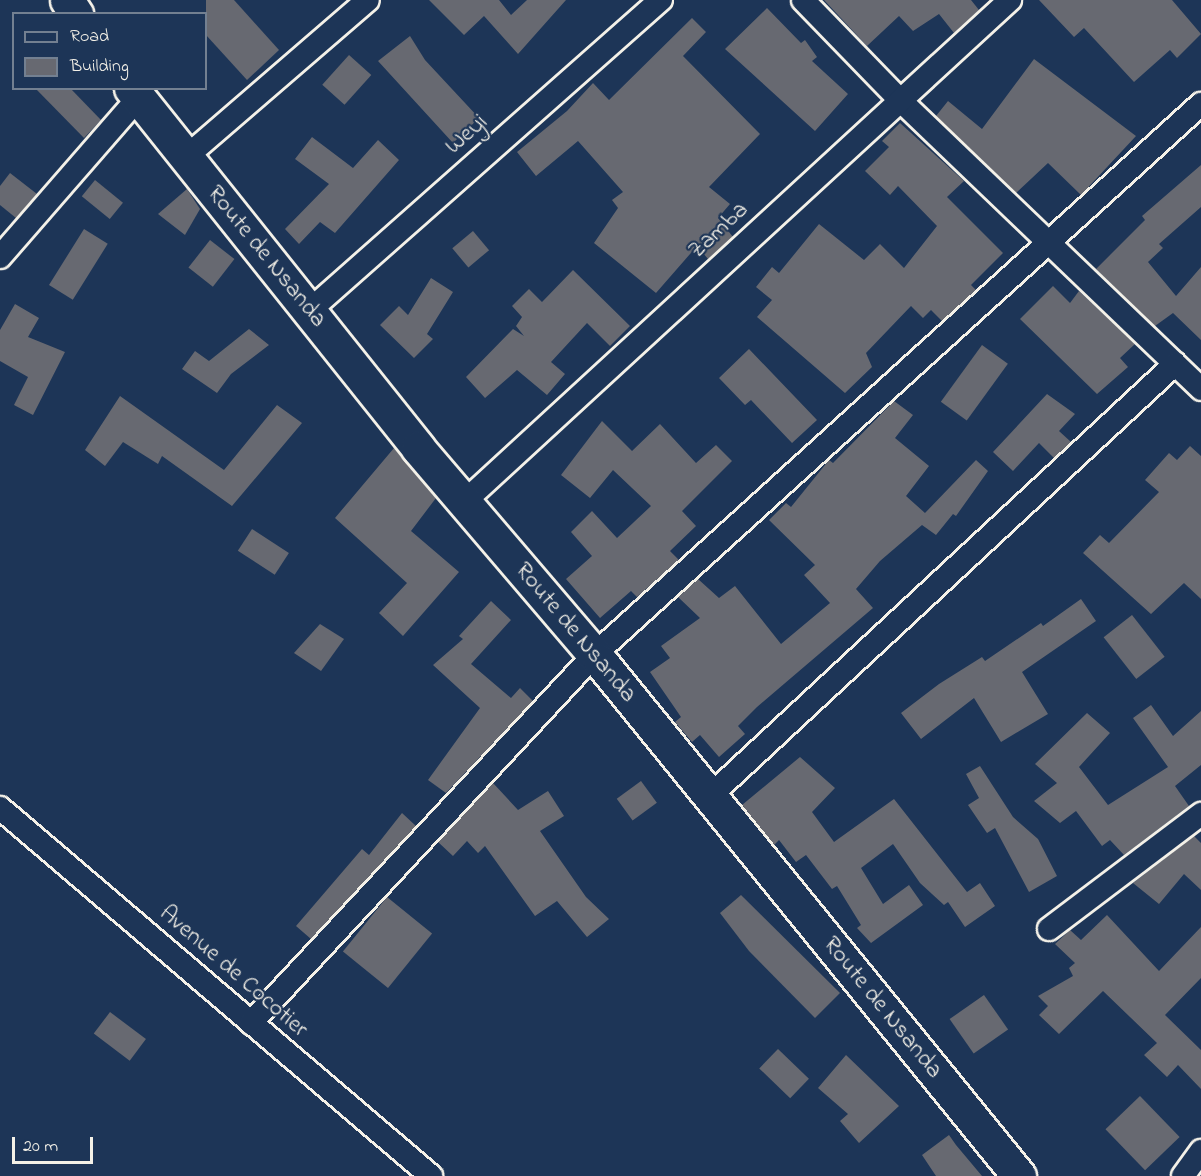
<!DOCTYPE html>
<style>
body{margin:0}
#map{position:relative;width:1201px;height:1176px;overflow:hidden;background:#1d3557;font-family:"Indie Flower",sans-serif}
div>[style]{position:absolute}
.building>*{inset:0;background:#676971;transform-origin:0 0}
.roads{filter:drop-shadow(2px 0 #f4f1e8) drop-shadow(-2px 0 #f4f1e8) drop-shadow(0 2px #f4f1e8) drop-shadow(0 -2px #f4f1e8)}
.street>*{height:22px;margin:-11px;padding:0 11px;transform-origin:11px;border-radius:11px;background:#1d3557}
.secondary>*{height:33px;margin:-16.5px;padding:0 16.5px;transform-origin:16.5px;border-radius:16.5px;background:#1d3557}
span{translate:-50% -50%;white-space:nowrap;text-align:center;line-height:1.15;-webkit-text-stroke:4.5px #1d3557;paint-order:stroke}
.street-label{font-size:24px;color:#f4f1e8}
.legend{position:absolute;left:12px;top:12px;width:195px;height:78px;box-sizing:border-box;background:#1d3557;border:2px solid #738091;margin:0;padding:8px 10px;list-style:none;font-size:18px;color:#f4f1e8}
.legend li{display:flex;align-items:center;gap:12px;height:30px}
.legend b{width:30px;border:2px solid #738091}
.scale{position:absolute;left:12px;top:1137px;width:81px;height:27px;box-sizing:border-box;border:3px solid #f4f1e8;border-top:0;padding-left:8px;font-size:18px;line-height:21px;white-space:nowrap;color:#f4f1e8;-webkit-text-stroke:4px #1d3557;paint-order:stroke}
</style>
<div id="map">
<div class="building">
<div style="clip-path:polygon(206px 0,234px 0,279px 50px,247px 80px,206px 35px)"></div>
<div style="clip-path:polygon(429px 0,499px 0,511px 15px,527px 0,566px 0,518px 54px,484px 16px,464px 35px)"></div>
<div style="clip-path:polygon(824px 0,971px 0,979px 10px,954px 33px,939px 14px,913px 31px,899px 16px,867px 46px)"></div>
<div style="clip-path:polygon(1039px 0,1172px 0,1201px 34px,1177px 58px,1170px 50px,1134px 82px,1084px 28px,1074px 37px)"></div>
<div style="clip-path:polygon(767px 8px,801px 43px,805px 40px,817px 57px,812px 61px,848px 94px,815px 131px,725px 49px)"></div>
<div style="clip-path:polygon(692px 18px,706px 32px,683px 56px,760px 134px,709px 187px,730px 204px,718px 218px,733px 237px,708px 259px,697px 246px,656px 293px,594px 243px,618px 208px,612px 200px,623px 192px,578px 141px,536px 176px,517px 152px,567px 111px,593px 83px,609px 100px)"></div>
<div style="clip-path:polygon(410px 36px,425px 60px,479px 118px,453px 143px,378px 61px)"></div>
<div style="left:349px;top:55px;width:30px;height:40px;rotate:42deg"></div>
<div style="clip-path:polygon(1034px 59px,1136px 136px,1081px 195px,1048px 163px,1016px 193px,936px 116px,948px 101px,982px 129px)"></div>
<div style="clip-path:polygon(35px 88px,70px 88px,101px 120px,84px 138px)"></div>
<div style="clip-path:polygon(900px 123px,964px 181px,947px 197px,1003px 253px,971px 285px,976px 290px,942px 321px,931px 310px,923px 318px,911px 306px,866px 353px,872px 367px,845px 393px,757px 317px,772px 300px,756px 287px,772px 267px,779px 273px,819px 224px,864px 260px,880px 244px,904px 268px,937px 226px,898px 186px,890px 195px,865px 171px,889px 147px,882px 141px)"></div>
<div style="clip-path:polygon(312px 137px,353px 168px,378px 140px,399px 160px,335px 233px,320px 222px,299px 244px,285px 229px,329px 184px,295px 159px)"></div>
<div style="clip-path:polygon(1201px 165px,1201px 207px,1159px 244px,1163px 248px,1148px 262px,1176px 296px,1201px 267px,1201px 340px,1173px 313px,1155px 326px,1096px 269px,1145px 220px,1142px 216px)"></div>
<div style="clip-path:polygon(10px 173px,37px 194px,16px 218px,0 205px,0 186px)"></div>
<div style="left:95px;top:180px;width:36px;height:21px;rotate:39deg"></div>
<div style="clip-path:polygon(187px 189px,200px 209px,185px 235px,158px 214px)"></div>
<div style="left:84px;top:229px;width:28px;height:66px;rotate:32deg"></div>
<div style="left:473px;top:231px;width:25px;height:27px;rotate:50deg"></div>
<div style="left:210px;top:240px;width:31px;height:35px;rotate:38deg"></div>
<div style="clip-path:polygon(573px 270px,630px 326px,610px 346px,587px 323px,551px 362px,565px 374px,547px 395px,517px 370px,485px 398px,466px 377px,513px 329px,524px 336px,516px 326px,522px 317px,512px 306px,529px 289px,542px 302px)"></div>
<div style="clip-path:polygon(431px 278px,453px 292px,427px 334px,433px 339px,414px 358px,380px 325px,399px 306px,408px 315px)"></div>
<div style="clip-path:polygon(1053px 286px,1070px 303px,1079px 291px,1135px 344px,1120px 358px,1128px 367px,1097px 394px,1020px 319px)"></div>
<div style="clip-path:polygon(15px 304px,39px 318px,28px 337px,65px 352px,33px 415px,14px 405px,28px 377px,0 361px,0 330px)"></div>
<div style="clip-path:polygon(249px 329px,269px 345px,231px 374px,217px 393px,182px 369px,195px 351px,209px 361px)"></div>
<div style="left:982px;top:345px;width:32px;height:70px;rotate:36deg"></div>
<div style="clip-path:polygon(749px 349px,817px 420px,792px 443px,751px 400px,745px 405px,719px 378px)"></div>
<div style="clip-path:polygon(1047px 394px,1075px 414px,1059px 431px,1071px 442px,1054px 458px,1039px 443px,1013px 471px,993px 452px)"></div>
<div style="clip-path:polygon(120px 396px,224px 470px,277px 405px,302px 423px,232px 506px,162px 456px,158px 464px,123px 442px,105px 466px,85px 450px)"></div>
<div style="clip-path:polygon(894px 401px,913px 415px,895px 438px,929px 466px,906px 496px,925px 513px,976px 460px,988px 471px,956px 516px,953px 514px,936px 535px,922px 525px,880px 561px,856px 589px,873px 608px,757px 707px,738px 726px,745px 734px,719px 757px,700px 735px,692px 742px,675px 722px,681px 717px,650px 672px,670px 658px,661px 646px,700px 618px,678px 597px,698px 579px,719px 598px,735px 586px,781px 644px,830px 603px,804px 575px,815px 565px,769px 520px,786px 503px,791px 507px,829px 460px,833px 463px)"></div>
<div style="clip-path:polygon(602px 421px,632px 451px,660px 424px,696px 463px,716px 445px,732px 461px,682px 511px,696px 526px,670px 551px,679px 560px,637px 597px,631px 591px,600px 618px,566px 579px,592px 556px,571px 532px,592px 511px,617px 538px,651px 506px,613px 470px,590px 498px,561px 475px)"></div>
<div style="clip-path:polygon(1190px 446px,1201px 456px,1201px 599px,1184px 583px,1151px 614px,1083px 553px,1100px 535px,1109px 543px,1159px 492px,1145px 480px,1169px 453px,1177px 460px)"></div>
<div style="clip-path:polygon(394px 448px,436px 498px,411px 531px,459px 572px,403px 636px,379px 613px,407px 583px,335px 518px)"></div>
<div style="left:252px;top:529px;width:44px;height:26px;rotate:33deg"></div>
<div style="clip-path:polygon(1081px 599px,1096px 621px,1022px 672px,1048px 714px,1001px 742px,974px 698px,921px 739px,901px 713px,939px 684px,982px 657px,985px 661px,1041px 623px,1043px 626px)"></div>
<div style="clip-path:polygon(491px 601px,511px 620px,471px 664px,511px 698px,520px 688px,533px 701px,446px 793px,428px 780px,480px 708px,433px 665px,463px 639px,459px 636px)"></div>
<div style="left:1132px;top:615px;width:53px;height:36px;rotate:52deg"></div>
<div style="clip-path:polygon(320px 624px,344px 639px,321px 671px,294px 653px)"></div>
<div style="clip-path:polygon(1151px 705px,1173px 736px,1201px 711px,1201px 765px,1175px 786px,1189px 806px,1124px 855px,1110px 840px,1102px 846px,1076px 811px,1060px 823px,1034px 801px,1057px 783px,1035px 764px,1087px 713px,1110px 733px,1079px 767px,1108px 805px,1168px 767px,1133px 718px)"></div>
<div style="clip-path:polygon(800px 757px,835px 788px,812px 812px,834px 842px,894px 799px,967px 892px,980px 883px,995px 906px,965px 927px,948px 902px,944px 905px,920px 883px,893px 844px,861px 868px,883px 904px,909px 885px,923px 905px,871px 943px,857px 928px,861px 925px,837px 886px,832px 889px,806px 855px,796px 862px,779px 840px,774px 845px,742px 805px)"></div>
<div style="clip-path:polygon(980px 766px,1013px 817px,1038px 839px,1057px 876px,1029px 892px,995px 828px,987px 833px,968px 805px,979px 798px,966px 774px)"></div>
<div style="left:641px;top:781px;width:27px;height:30px;rotate:54deg"></div>
<div style="clip-path:polygon(493px 783px,518px 810px,548px 791px,564px 816px,540px 831px,586px 897px,609px 919px,587px 937px,557px 901px,535px 916px,485px 846px,478px 853px,467px 841px,453px 856px,438px 842px)"></div>
<div style="clip-path:polygon(402px 813px,416px 826px,311px 939px,296px 926px,362px 849px,369px 855px)"></div>
<div style="clip-path:polygon(1194px 836px,1201px 843px,1201px 890px,1184px 874px,1159px 904px,1133px 883px)"></div>
<div style="clip-path:polygon(741px 895px,840px 993px,815px 1018px,749px 951px,720px 913px)"></div>
<div style="left:387px;top:897px;width:58px;height:70px;rotate:39deg"></div>
<div style="clip-path:polygon(1107px 915px,1159px 971px,1201px 927px,1201px 978px,1165px 1015px,1201px 1050px,1201px 1089px,1178px 1065px,1167px 1077px,1144px 1055px,1157px 1043px,1103px 991px,1059px 1034px,1039px 1015px,1048px 1006px,1038px 996px,1073px 976px,1069px 968px,1075px 963px,1055px 944px,1070px 930px,1081px 940px)"></div>
<div style="left:984px;top:995px;width:42px;height:42px;rotate:55deg"></div>
<div style="left:110px;top:1012px;width:45px;height:27px;rotate:37deg"></div>
<div style="left:778px;top:1049px;width:43px;height:27px;rotate:44deg"></div>
<div style="clip-path:polygon(846px 1055px,899px 1106px,859px 1143px,840px 1121px,848px 1114px,818px 1088px)"></div>
<div style="left:1140px;top:1096px;width:57px;height:48px;rotate:46deg"></div>
<div style="clip-path:polygon(949px 1135px,956px 1145px,982px 1176px,936px 1176px,922px 1155px)"></div>
</div>
<div class="roads">
<div class="street">
<div style="left:803px;top:0;width:141px;rotate:45.9deg"></div>
<div style="left:901px;top:101px;width:416px;rotate:43.8deg"></div>
<div style="left:186px;top:157px;width:240px;rotate:-40.8deg"></div>
<div style="left:0;top:257px;width:211px;rotate:-49deg"></div>
<div style="left:309px;top:311px;width:470px;rotate:-41.5deg"></div>
<div style="left:464px;top:502px;width:742px;rotate:-42.6deg"></div>
<div style="left:710px;top:796px;width:635px;rotate:-42.89deg"></div>
<div style="left:0;top:808px;width:567px;rotate:40.49deg"></div>
<div style="left:1049px;top:929px;width:191px;rotate:-37.1deg"></div>
<div style="left:251px;top:1023px;width:503px;rotate:-47.01deg"></div>
<div style="left:594px;top:655px;width:820px;rotate:-42.23deg"></div>
<div style="left:1183px;top:1176px;width:31px;rotate:-54deg"></div>
</div>
<div class="secondary">
<div style="left:67px;top:0;width:17px;rotate:57deg"></div>
<div style="left:131px;top:88px;width:460px;rotate:51.4deg"></div>
<div style="left:418px;top:448px;width:280px;rotate:49.5deg"></div>
<div style="left:600px;top:661px;width:664px;rotate:50.87deg"></div>
</div>
</div>
<div class="street-label">
<span style="left:467px;top:135px;rotate:-41deg">Weyi</span>
<span style="left:719px;top:231px;rotate:-43deg">Zamba</span>
<span style="left:266px;top:257px;rotate:51deg">Route de Nsanda</span>
<span style="left:575px;top:633px;rotate:50deg">Route de Nsanda</span>
<span style="left:233px;top:972px;rotate:41deg">Avenue de Cocotier</span>
<span style="left:882px;top:1008px;rotate:51deg">Route de Nsanda</span>
</div>
<ul class="legend">
<li><b style="height:8px;background:#1d3557"></b>Road</li>
<li><b style="height:16px;background:#676971"></b>Building</li>
</ul>
<div class="scale">20 m</div>
</div>
